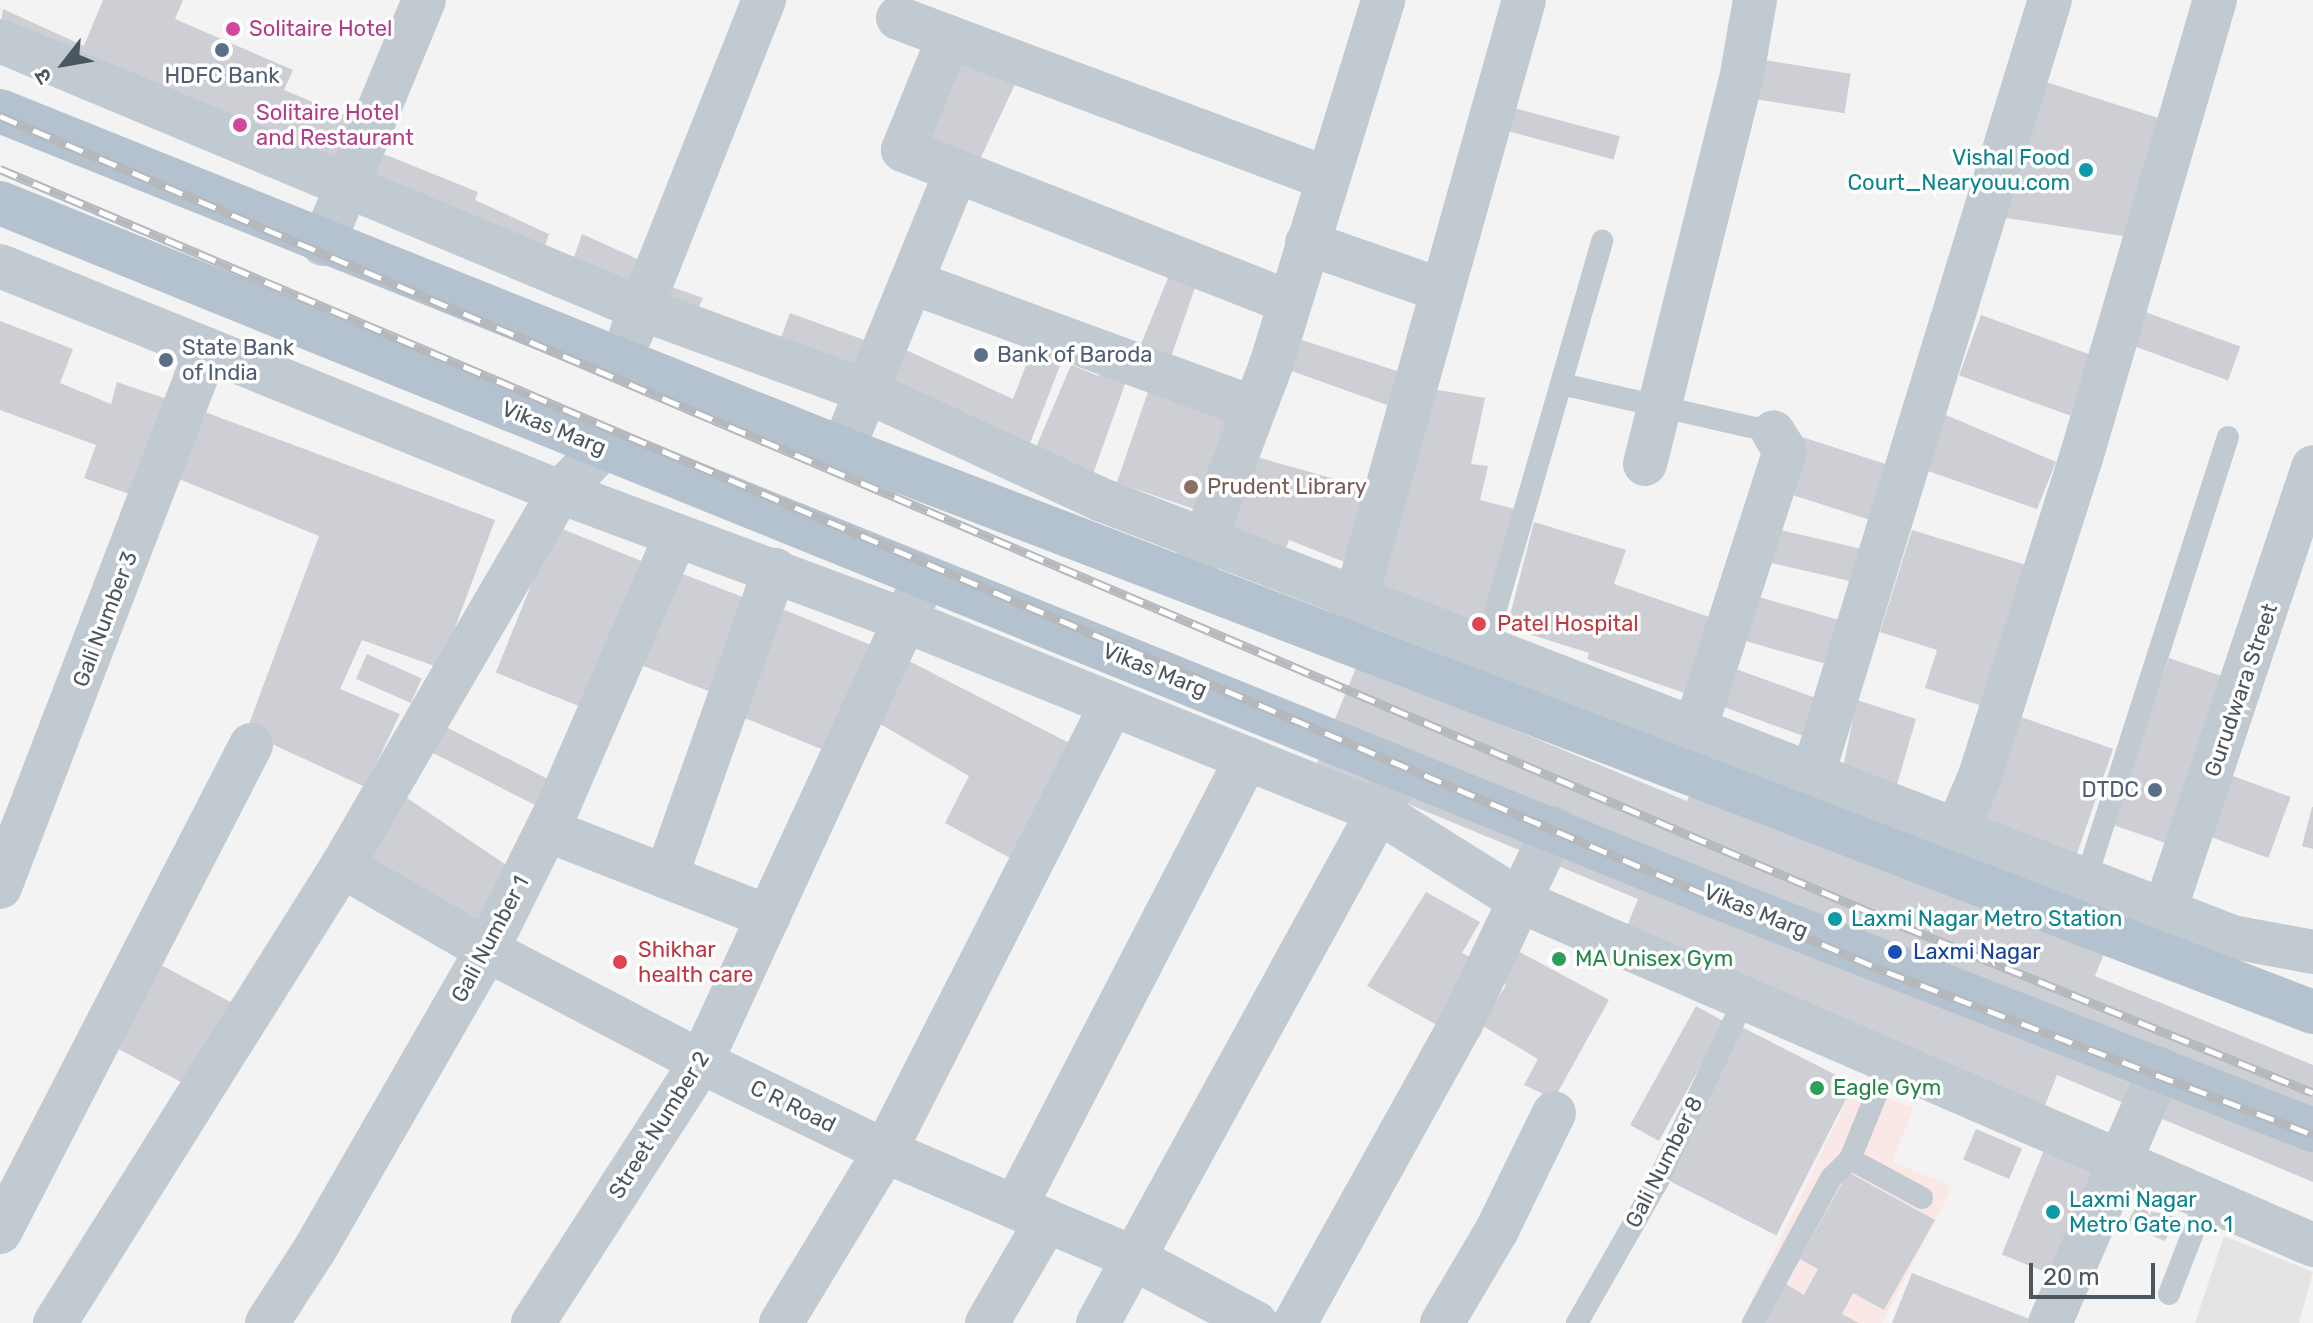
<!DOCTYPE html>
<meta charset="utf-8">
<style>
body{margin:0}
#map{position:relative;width:2313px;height:1323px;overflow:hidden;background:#f4f3f3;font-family:Rubik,"Noto Sans Devanagari",sans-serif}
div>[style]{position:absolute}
.education>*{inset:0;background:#e5e4e4}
.medical>*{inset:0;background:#fae8e7}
.building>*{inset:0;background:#cdcfd4;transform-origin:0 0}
.lane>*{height:22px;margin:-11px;padding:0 11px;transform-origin:11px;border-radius:11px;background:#c1cad0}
.street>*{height:44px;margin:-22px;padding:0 22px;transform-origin:22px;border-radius:22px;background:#c1cad0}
.primary>*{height:44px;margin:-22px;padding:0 22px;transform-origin:22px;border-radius:22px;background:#b4c2cf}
.rail>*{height:9px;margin-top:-4.5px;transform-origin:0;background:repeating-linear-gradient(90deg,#fff 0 18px,#b5b8bc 0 36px);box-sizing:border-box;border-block:2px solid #b5b8bc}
.dots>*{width:22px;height:22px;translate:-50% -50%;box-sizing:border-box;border:4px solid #fff;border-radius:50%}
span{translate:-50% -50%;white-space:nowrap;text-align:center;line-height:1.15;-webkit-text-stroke:7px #fff;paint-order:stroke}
.hotel-label{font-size:22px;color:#b23c85}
.left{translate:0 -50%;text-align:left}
.service-label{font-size:22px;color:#4e5e75}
.right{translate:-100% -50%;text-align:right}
.culture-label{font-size:22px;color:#0d838f}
.street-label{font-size:22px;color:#4b565f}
.education-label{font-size:22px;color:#785e54}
.health-label{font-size:22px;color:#be3a42}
.transit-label{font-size:22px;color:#164399}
.leisure-label{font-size:22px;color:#27864d}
.north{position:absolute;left:24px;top:24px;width:80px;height:80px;-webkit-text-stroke:6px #fff;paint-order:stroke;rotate:239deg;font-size:22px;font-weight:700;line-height:32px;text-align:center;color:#4b565f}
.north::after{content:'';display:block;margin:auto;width:28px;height:36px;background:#4b565f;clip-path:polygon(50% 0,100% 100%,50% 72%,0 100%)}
.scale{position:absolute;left:2029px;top:1263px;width:126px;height:36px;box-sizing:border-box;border:4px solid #4b565f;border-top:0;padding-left:10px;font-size:24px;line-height:28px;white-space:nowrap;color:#4b565f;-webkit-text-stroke:6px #fff;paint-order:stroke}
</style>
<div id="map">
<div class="education">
<div style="clip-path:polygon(2224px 1236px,2313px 1272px,2299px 1323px,2195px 1323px)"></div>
</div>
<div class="medical">
<div style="clip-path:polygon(1854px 1084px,1914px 1108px,1892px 1162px,1953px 1186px,1882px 1323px,1741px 1323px)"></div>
</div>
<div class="building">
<div style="clip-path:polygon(103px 0,183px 0,175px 19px,293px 70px,284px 90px,354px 119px,333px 169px,0 28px,3px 9px,84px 46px)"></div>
<div style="left:954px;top:47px;width:71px;height:102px;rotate:25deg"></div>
<div style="left:1751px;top:58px;width:101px;height:40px;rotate:9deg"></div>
<div style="clip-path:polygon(2040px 80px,2174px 123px,2135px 238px,2000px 217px)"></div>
<div style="left:1499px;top:104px;width:125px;height:24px;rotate:15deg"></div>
<div style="clip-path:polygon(369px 148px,478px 192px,475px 200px,549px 234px,545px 246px,574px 257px,582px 234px,642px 261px,627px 295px,356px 184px)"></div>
<div style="clip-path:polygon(1174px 263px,1200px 273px,1169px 363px,1139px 349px)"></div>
<div style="clip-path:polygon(658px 282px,703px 298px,691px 323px)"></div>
<div style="left:2137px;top:309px;width:110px;height:36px;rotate:20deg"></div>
<div style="left:790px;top:313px;width:91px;height:38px;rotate:20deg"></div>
<div style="left:1981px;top:315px;width:118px;height:64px;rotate:20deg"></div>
<div style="clip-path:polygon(0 321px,73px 349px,60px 383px,111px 404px,117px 382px,167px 399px,132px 495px,84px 478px,96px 445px,0 410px)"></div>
<div style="clip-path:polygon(1290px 336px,1406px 374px,1401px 410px,1286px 369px)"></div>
<div style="clip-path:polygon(893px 344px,1013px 399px,1033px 347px,1063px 358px,1027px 451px,875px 387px)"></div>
<div style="clip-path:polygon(1106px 360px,1130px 370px,1093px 474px,1034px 452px,1071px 365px,1099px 376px)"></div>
<div style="left:1150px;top:386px;width:88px;height:102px;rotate:19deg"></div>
<div style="clip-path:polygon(1421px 387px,1485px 398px,1471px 464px,1488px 466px,1480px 500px,1515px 509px,1485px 633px,1364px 591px)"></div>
<div style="clip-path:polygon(194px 408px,495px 520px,440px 668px,362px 640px,340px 689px,400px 714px,365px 787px,246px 732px,319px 536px,169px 475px)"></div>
<div style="clip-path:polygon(1939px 412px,2056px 462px,2037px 509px,1925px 470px)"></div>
<div style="left:1796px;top:435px;width:103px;height:58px;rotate:18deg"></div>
<div style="clip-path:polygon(1243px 453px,1370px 489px,1347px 563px,1289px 540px,1281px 561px,1214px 538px)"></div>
<div style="clip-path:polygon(1534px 522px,1626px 550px,1614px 584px,1715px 619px,1687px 694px,1587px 659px,1589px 653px,1507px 627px)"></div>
<div style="left:555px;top:526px;width:106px;height:158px;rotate:22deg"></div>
<div style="left:1771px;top:528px;width:100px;height:34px;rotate:13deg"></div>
<div style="clip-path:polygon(1912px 530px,2033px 567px,1989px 708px,1925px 688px,1937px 650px,1880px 632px)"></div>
<div style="left:667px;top:568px;width:91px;height:100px;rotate:21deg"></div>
<div style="left:1752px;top:595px;width:102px;height:46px;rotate:16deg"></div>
<div style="left:772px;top:605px;width:117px;height:115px;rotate:22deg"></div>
<div style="left:367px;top:654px;width:60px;height:27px;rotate:24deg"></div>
<div style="clip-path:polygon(903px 658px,1083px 750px,1025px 866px,945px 823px,969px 776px,870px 718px)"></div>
<div style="left:2169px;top:658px;width:70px;height:176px;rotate:19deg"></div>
<div style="clip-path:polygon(1357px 665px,1687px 801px,1697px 778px,2107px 946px,2095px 976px,2313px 1065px,2313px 1182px,2057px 1075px,2042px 1113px,1622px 939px,1638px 899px,1316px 766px)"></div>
<div style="left:1725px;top:665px;width:109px;height:40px;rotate:20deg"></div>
<div style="clip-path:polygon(1857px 700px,1916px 719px,1894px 795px,1841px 778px)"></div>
<div style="left:2012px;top:714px;width:107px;height:114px;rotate:19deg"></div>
<div style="left:444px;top:726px;width:127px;height:29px;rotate:27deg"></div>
<div style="left:2222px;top:772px;width:73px;height:65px;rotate:20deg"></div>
<div style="left:404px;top:796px;width:130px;height:79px;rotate:34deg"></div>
<div style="clip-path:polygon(2312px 807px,2313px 807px,2313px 849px,2302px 846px)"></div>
<div style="clip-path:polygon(1426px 892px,1480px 922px,1462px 953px,1483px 964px,1451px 1033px,1367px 986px)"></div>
<div style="clip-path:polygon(1516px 950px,1609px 1000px,1554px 1099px,1524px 1085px,1538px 1059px,1481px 1025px,1506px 985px,1499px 980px)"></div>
<div style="left:161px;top:965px;width:92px;height:94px;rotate:28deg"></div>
<div style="left:1696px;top:1006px;width:33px;height:136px;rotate:29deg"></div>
<div style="left:1736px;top:1024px;width:132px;height:170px;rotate:27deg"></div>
<div style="left:1976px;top:1129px;width:50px;height:33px;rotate:23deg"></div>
<div style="left:2046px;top:1145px;width:63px;height:118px;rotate:22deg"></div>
<div style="clip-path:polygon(1848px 1172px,1935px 1220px,1884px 1310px,1853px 1293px,1842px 1314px,1859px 1323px,1765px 1323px,1786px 1284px,1804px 1295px,1818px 1269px,1800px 1259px)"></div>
<div style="clip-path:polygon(2135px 1208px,2177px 1217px,2165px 1241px,2126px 1225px)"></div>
<div style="clip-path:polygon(1912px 1273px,2040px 1323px,1892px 1323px)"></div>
</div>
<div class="lane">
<div style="left:1561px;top:384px;width:217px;rotate:12.8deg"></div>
<div style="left:1485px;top:647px;width:423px;rotate:-73.9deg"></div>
<div style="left:2087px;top:876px;width:461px;rotate:-72.2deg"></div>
<div style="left:1890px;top:1061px;width:106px;rotate:112.2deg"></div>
<div style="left:1850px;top:1159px;width:82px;rotate:28.4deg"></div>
<div style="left:2169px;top:1294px;width:102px;rotate:-68.7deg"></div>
<div style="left:1577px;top:1323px;width:166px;rotate:-60.3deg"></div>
<div style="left:1659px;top:1179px;width:200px;rotate:-64.6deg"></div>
<div style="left:1753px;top:1323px;width:165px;rotate:-61.7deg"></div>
<div style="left:1831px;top:1178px;width:27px;rotate:-45deg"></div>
</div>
<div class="street">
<div style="left:898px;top:18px;width:458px;rotate:20.5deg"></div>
<div style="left:949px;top:37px;width:122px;rotate:112.2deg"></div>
<div style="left:903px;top:150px;width:415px;rotate:21.5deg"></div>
<div style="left:0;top:41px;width:696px;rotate:22.66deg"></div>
<div style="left:642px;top:309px;width:239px;rotate:20.1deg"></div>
<div style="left:866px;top:391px;width:260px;rotate:24.8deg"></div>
<div style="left:1102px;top:500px;width:1212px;rotate:21.13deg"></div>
<div style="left:2233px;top:937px;width:81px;rotate:10.6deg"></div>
<div style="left:1307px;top:243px;width:142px;rotate:19.3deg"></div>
<div style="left:323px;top:244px;width:264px;rotate:-67.5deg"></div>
<div style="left:0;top:266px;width:604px;rotate:21.98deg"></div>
<div style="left:560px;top:492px;width:369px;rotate:20.4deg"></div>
<div style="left:906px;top:621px;width:510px;rotate:21.99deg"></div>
<div style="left:1379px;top:812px;width:169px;rotate:32.2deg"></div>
<div style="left:1522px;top:902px;width:862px;rotate:23.44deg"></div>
<div style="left:911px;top:282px;width:364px;rotate:20.2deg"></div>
<div style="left:631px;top:334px;width:360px;rotate:-68.3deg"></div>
<div style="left:843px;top:449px;width:299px;rotate:-67.8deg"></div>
<div style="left:1645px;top:464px;width:396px;rotate:-76deg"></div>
<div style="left:1741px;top:80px;width:81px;rotate:-80.1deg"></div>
<div style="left:1195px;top:566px;width:215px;rotate:-69.3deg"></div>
<div style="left:1271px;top:365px;width:382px;rotate:-72.9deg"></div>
<div style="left:1348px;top:627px;width:651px;rotate:-74.32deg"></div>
<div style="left:1695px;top:729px;width:292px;rotate:-72.1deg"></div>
<div style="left:1785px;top:451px;width:22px;rotate:-122deg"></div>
<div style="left:1813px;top:774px;width:809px;rotate:-72.98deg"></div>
<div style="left:547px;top:830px;width:238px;rotate:21.4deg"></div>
<div style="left:1957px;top:830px;width:59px;rotate:-66.9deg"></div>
<div style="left:1980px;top:776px;width:334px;rotate:-72.4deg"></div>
<div style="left:2081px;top:458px;width:477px;rotate:-73.7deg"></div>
<div style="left:342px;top:866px;width:168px;rotate:30.1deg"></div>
<div style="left:487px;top:950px;width:242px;rotate:27.6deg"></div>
<div style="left:701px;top:1062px;width:204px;rotate:25.8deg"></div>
<div style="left:885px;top:1151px;width:270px;rotate:23.3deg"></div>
<div style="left:1133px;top:1258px;width:139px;rotate:27.9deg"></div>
<div style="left:666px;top:877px;width:326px;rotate:-70.5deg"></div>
<div style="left:0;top:887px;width:576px;rotate:-68.96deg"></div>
<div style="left:2165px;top:910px;width:467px;rotate:-71.5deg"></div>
<div style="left:1015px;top:1207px;width:505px;rotate:-62.67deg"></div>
<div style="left:0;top:1232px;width:548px;rotate:-62.73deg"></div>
<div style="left:55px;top:1323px;width:540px;rotate:-57.87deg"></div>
<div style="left:342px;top:866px;width:433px;rotate:-59.8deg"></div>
<div style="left:560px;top:492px;width:62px;rotate:-45.7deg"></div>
<div style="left:267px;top:1323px;width:88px;rotate:-57deg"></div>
<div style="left:315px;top:1249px;width:345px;rotate:-60.1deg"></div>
<div style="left:487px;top:950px;width:160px;rotate:-63.6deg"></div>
<div style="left:558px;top:807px;width:296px;rotate:-66.5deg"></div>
<div style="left:533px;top:1323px;width:310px;rotate:-57.2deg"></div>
<div style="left:701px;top:1062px;width:515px;rotate:-65.22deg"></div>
<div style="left:781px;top:1323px;width:201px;rotate:-58.8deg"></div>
<div style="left:885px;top:1151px;width:501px;rotate:-63.08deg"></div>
<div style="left:987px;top:1323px;width:117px;rotate:-59.7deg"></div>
<div style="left:1098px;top:1323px;width:614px;rotate:-61.26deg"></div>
<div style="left:1295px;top:1323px;width:342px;rotate:-61deg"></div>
<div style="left:1461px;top:1024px;width:217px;rotate:-64.6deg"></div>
<div style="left:1442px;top:1323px;width:108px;rotate:-59.4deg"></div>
<div style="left:1497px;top:1230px;width:130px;rotate:-64deg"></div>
<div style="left:2050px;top:1323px;width:277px;rotate:-66.6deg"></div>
</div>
<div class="primary">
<div style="left:0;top:111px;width:908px;rotate:21.85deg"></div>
<div style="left:843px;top:449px;width:1574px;rotate:20.96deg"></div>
<div style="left:0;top:203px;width:1847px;rotate:22.01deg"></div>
<div style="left:1712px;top:895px;width:645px;rotate:21.36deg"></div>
</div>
<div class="rail">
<div style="left:0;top:116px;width:2070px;rotate:23.06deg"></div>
<div style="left:1905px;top:927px;width:440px;rotate:22.1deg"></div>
<div style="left:0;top:169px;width:2051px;rotate:23.05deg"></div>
<div style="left:1887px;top:972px;width:456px;rotate:20.9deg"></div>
</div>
<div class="dots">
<div style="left:233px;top:29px;background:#d1479c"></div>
<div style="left:222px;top:50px;background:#5c6f8a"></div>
<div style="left:240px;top:125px;background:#d1479c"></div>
<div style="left:2086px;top:170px;background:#0f9aa8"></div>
<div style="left:981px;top:355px;background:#5c6f8a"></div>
<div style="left:166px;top:360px;background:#5c6f8a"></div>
<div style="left:1191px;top:487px;background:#8d6e63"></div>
<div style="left:1479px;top:624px;background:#e0444e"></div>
<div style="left:2155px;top:790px;background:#5c6f8a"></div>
<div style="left:1835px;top:919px;background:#0f9aa8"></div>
<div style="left:1895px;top:952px;background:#1a4fb4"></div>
<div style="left:1559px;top:959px;background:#2e9e5b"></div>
<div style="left:620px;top:962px;background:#e0444e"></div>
<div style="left:1817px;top:1088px;background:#2e9e5b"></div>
<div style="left:2053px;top:1212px;background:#0f9aa8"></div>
</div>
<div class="hotel-label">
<span class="left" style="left:249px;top:29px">Solitaire Hotel</span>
<span class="left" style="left:256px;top:125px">Solitaire Hotel<br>and Restaurant</span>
</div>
<div class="service-label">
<span style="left:222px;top:76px">HDFC Bank</span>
<span class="left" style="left:182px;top:360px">State Bank<br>of India</span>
<span class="left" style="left:997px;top:355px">Bank of Baroda</span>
<span class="right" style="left:2139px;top:790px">DTDC</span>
</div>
<div class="culture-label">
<span class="right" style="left:2070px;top:170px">Vishal Food<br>Court_Nearyouu.com</span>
<span class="left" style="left:1851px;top:919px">Laxmi Nagar Metro Station</span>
<span class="left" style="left:2069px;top:1212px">Laxmi Nagar<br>Metro Gate no. 1</span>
</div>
<div class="street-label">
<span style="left:554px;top:428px;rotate:22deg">Vikas Marg</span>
<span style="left:105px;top:619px;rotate:-69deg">Gali Number 3</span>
<span style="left:1155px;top:670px;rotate:22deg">Vikas Marg</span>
<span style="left:2241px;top:690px;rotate:-71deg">Gurudwara Street</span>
<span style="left:1756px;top:911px;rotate:22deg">Vikas Marg</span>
<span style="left:490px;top:939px;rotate:-62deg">Gali Number 1</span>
<span style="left:793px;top:1106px;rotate:26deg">C R Road</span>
<span style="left:659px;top:1125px;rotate:-58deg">Street Number 2</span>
<span style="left:1664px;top:1162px;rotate:-63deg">Gali Number 8</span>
</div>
<div class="education-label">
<span class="left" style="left:1207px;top:487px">Prudent Library</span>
</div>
<div class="health-label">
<span class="left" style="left:1497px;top:624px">Patel Hospital</span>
<span class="left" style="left:638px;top:962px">Shikhar<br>health care</span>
</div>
<div class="transit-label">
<span class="left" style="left:1913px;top:952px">Laxmi Nagar</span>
</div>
<div class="leisure-label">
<span class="left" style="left:1575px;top:959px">MA Unisex Gym</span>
<span class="left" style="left:1833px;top:1088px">Eagle Gym</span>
</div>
<div class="north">उ</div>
<div class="scale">20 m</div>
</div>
